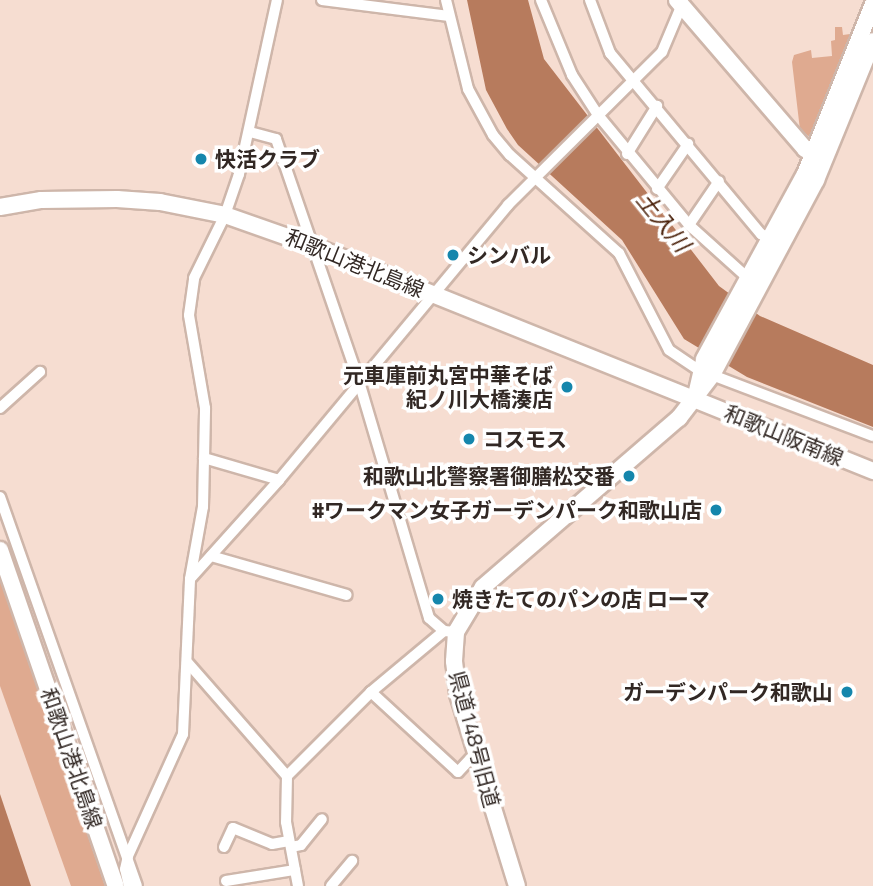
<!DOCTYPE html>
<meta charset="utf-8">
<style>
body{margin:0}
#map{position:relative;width:873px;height:886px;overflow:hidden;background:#f6ddd1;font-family:"Titillium Web","Noto Sans JP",sans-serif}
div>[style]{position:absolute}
.green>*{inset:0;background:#dfaa90}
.water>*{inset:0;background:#b77b5d}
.roads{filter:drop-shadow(2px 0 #ceb6aa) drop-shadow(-2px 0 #ceb6aa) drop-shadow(0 2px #ceb6aa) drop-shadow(0 -2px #ceb6aa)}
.street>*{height:10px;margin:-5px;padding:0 5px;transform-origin:5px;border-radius:5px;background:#fff}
.secondary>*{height:16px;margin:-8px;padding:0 8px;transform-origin:8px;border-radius:8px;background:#fff}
.dots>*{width:19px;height:19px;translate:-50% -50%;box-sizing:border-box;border:4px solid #fff;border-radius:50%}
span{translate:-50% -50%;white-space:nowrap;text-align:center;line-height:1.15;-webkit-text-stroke:7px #fff;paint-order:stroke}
.poi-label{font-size:21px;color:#322824;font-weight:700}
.left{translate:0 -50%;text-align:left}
.right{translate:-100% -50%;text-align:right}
.street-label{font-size:21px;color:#322824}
.water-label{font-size:23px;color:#4b220b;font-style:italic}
</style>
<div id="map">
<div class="green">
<div style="clip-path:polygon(835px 27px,842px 27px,843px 35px,850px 34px,810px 137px,800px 130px,792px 62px,794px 55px,811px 50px,812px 58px,832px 56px,831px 41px,835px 40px)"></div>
<div style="clip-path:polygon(0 580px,105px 886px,71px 886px,0 686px)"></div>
</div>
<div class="water">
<div style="clip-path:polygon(467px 0,528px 0,544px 59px,719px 286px,760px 316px,873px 365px,873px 427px,747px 377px,684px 339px,622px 240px,518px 145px,507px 129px,486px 90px)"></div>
<div style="clip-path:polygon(0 794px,31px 886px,0 886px)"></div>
</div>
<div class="roads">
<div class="street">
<div style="left:322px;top:0;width:128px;rotate:7.2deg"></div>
<div style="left:446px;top:0;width:92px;rotate:76.1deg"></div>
<div style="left:468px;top:89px;width:52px;rotate:61.5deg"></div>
<div style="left:493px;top:135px;width:26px;rotate:50deg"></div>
<div style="left:510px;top:155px;width:147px;rotate:42deg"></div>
<div style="left:619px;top:253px;width:109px;rotate:62.7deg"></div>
<div style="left:669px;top:350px;width:36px;rotate:34deg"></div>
<div style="left:699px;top:370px;width:186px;rotate:20.8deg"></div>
<div style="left:541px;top:0;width:81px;rotate:67.5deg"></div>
<div style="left:572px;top:75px;width:48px;rotate:57deg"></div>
<div style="left:598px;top:115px;width:143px;rotate:50.4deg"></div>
<div style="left:689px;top:225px;width:81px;rotate:42deg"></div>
<div style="left:590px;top:0;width:57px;rotate:69.3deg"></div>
<div style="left:610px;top:53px;width:236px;rotate:50.2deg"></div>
<div style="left:761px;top:234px;width:11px;rotate:34deg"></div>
<div style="left:250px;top:132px;width:27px;rotate:15deg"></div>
<div style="left:276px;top:139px;width:260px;rotate:71.1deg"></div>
<div style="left:360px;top:385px;width:243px;rotate:73.5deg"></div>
<div style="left:429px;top:618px;width:20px;rotate:41deg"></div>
<div style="left:444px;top:631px;width:12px;rotate:5deg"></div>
<div style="left:627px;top:154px;width:57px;rotate:-58deg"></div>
<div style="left:657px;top:189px;width:55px;rotate:-55.4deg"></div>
<div style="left:689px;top:225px;width:53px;rotate:-55.7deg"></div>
<div style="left:0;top:408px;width:54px;rotate:-42deg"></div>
<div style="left:204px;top:458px;width:78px;rotate:16.3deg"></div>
<div style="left:0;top:497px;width:412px;rotate:70.6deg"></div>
<div style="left:211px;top:556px;width:141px;rotate:16deg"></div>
<div style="left:190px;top:579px;width:133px;rotate:-48deg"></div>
<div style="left:279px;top:480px;width:358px;rotate:-50.2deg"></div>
<div style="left:508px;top:205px;width:217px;rotate:-44.8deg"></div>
<div style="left:662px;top:52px;width:54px;rotate:-67.2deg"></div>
<div style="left:188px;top:663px;width:150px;rotate:48.8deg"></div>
<div style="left:287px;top:776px;width:46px;rotate:91.2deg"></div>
<div style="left:286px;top:822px;width:65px;rotate:79.4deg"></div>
<div style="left:371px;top:692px;width:118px;rotate:42.6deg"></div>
<div style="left:458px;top:772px;width:26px;rotate:-47deg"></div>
<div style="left:287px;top:776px;width:119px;rotate:-45deg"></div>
<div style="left:371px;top:692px;width:95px;rotate:-39.9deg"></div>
<div style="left:224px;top:847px;width:21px;rotate:-65deg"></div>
<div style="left:233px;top:828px;width:42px;rotate:22.3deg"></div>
<div style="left:272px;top:844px;width:17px;rotate:-10deg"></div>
<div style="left:291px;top:847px;width:10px;rotate:-11deg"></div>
<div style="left:301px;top:845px;width:33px;rotate:-51deg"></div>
<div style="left:226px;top:881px;width:70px;rotate:-9.1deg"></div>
<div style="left:129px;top:886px;width:17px;rotate:-103deg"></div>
<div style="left:125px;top:869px;width:13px;rotate:-77deg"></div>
<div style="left:128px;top:856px;width:134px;rotate:-65.7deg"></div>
<div style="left:183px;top:734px;width:155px;rotate:-87.4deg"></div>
<div style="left:190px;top:579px;width:73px;rotate:-79.8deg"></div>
<div style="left:203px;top:507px;width:99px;rotate:-88.8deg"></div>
<div style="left:205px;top:408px;width:94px;rotate:-99.8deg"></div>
<div style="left:189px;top:315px;width:37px;rotate:-82deg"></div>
<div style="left:194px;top:278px;width:70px;rotate:-63.8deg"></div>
<div style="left:225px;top:215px;width:43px;rotate:-71.1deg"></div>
<div style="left:239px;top:174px;width:178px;rotate:-77.7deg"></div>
<div style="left:331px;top:886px;width:33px;rotate:-50deg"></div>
</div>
<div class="secondary">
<div style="left:677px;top:0;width:196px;rotate:49.3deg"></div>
<div style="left:805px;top:149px;width:18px;rotate:29deg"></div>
<div style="left:0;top:207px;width:42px;rotate:-9.7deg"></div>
<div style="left:41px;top:200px;width:76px;rotate:-0.8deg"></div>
<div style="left:117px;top:199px;width:43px;rotate:4deg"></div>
<div style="left:160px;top:202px;width:66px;rotate:11.3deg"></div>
<div style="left:225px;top:215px;width:93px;rotate:19.4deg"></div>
<div style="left:313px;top:246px;width:604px;rotate:21.89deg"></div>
<div style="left:696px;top:395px;width:37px;rotate:-77deg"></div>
<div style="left:704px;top:359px;width:211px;rotate:-61.4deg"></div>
<div style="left:805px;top:174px;width:183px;rotate:-68.2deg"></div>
<div style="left:0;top:550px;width:355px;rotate:71deg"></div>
<div style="left:517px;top:886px;width:201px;rotate:-107.1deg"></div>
<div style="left:458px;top:694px;width:33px;rotate:-97deg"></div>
<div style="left:454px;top:661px;width:29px;rotate:-86deg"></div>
<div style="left:456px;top:632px;width:52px;rotate:-59deg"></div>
<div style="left:483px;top:587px;width:259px;rotate:-40.8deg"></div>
<div style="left:679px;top:418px;width:54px;rotate:-52.5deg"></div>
<div style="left:712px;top:375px;width:221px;rotate:-61.9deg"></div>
<div style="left:816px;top:180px;width:150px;rotate:-67.7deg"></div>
</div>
</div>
<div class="dots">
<div style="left:201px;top:159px;background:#1586ac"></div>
<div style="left:453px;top:255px;background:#1586ac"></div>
<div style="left:567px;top:387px;background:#1586ac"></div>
<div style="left:469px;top:439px;background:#1586ac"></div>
<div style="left:629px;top:476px;background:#1586ac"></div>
<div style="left:716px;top:510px;background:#1586ac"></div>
<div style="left:438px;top:599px;background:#1586ac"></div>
<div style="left:847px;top:692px;background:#1586ac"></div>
</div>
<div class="poi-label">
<span class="left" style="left:215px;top:159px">快活クラブ</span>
<span class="left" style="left:467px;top:255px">シンバル</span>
<span class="right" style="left:553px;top:387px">元車庫前丸宮中華そば<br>紀ノ川大橋湊店</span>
<span class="left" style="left:483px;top:439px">コスモス</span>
<span class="right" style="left:615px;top:476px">和歌山北警察署御膳松交番</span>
<span class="right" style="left:702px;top:510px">#ワークマン女子ガーデンパーク和歌山店</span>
<span class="left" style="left:452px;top:599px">焼きたてのパンの店 ローマ</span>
<span class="right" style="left:833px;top:692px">ガーデンパーク和歌山</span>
</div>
<div class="street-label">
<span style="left:355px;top:263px;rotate:22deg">和歌山港北島線</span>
<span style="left:784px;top:435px;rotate:22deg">和歌山阪南線</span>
<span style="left:475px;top:739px;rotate:75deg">県道148号旧道</span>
<span style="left:72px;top:758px;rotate:71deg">和歌山港北島線</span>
</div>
<div class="water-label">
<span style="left:663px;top:222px;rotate:51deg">土入川</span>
</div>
</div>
